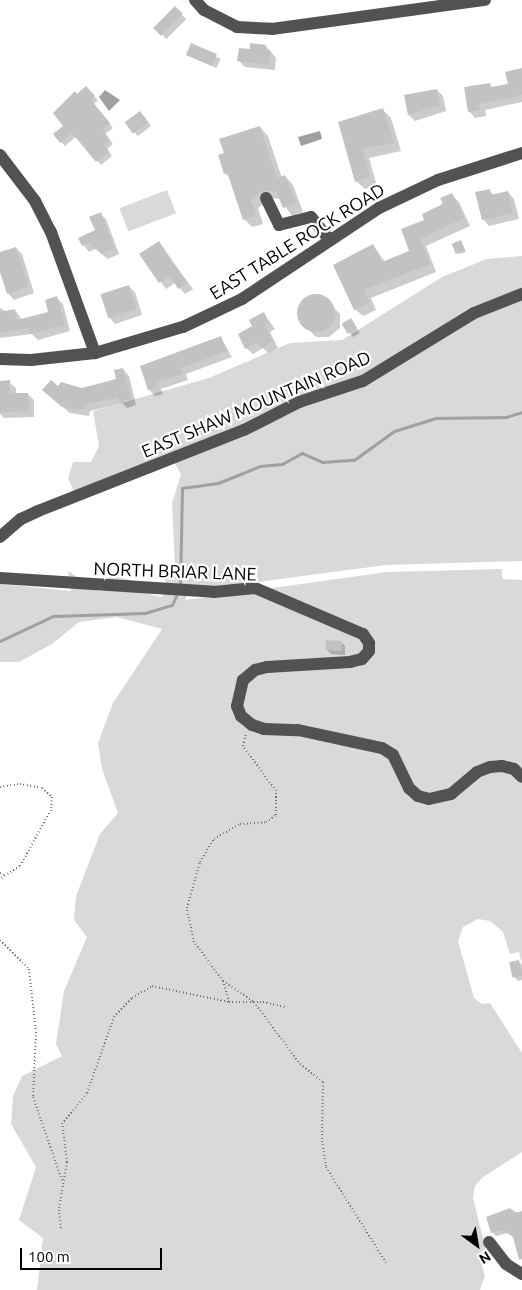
<!DOCTYPE html>
<style>
body{margin:0}
#map{position:relative;width:522px;height:1290px;overflow:hidden;background:#fff;font-family:Ubuntu,sans-serif}
div>[style]{position:absolute}
.green>*{inset:0;background:#d9d9d9;transform-origin:0 0}
.water>*{inset:0;background:#a0a0a0}
.shadow>*{inset:0;background:#0003;transform-origin:0 0}
.stream>*{height:3px;margin:-1.5px;padding:0 1.5px;transform-origin:1.5px;border-radius:1.5px;background:#a0a0a0}
.building>*{inset:0;background:#c2c2c2;transform-origin:0 0}
.round{border-radius:50%}
.path>*{height:2px;margin-top:-1px;transform-origin:0;background:repeating-linear-gradient(90deg,#747474 0 1px,transparent 0 3.5px)}
.minor>*{height:12px;margin:-6px;padding:0 6px;transform-origin:6px;border-radius:6px;background:#525252}
span{translate:-50% -50%;white-space:nowrap;text-align:center;line-height:1.15;-webkit-text-stroke:4.5px #fff;paint-order:stroke}
.street-label{font-size:18px;color:#000}
.north{position:absolute;left:452px;top:1220px;width:50px;height:50px;-webkit-text-stroke:4px #fff;paint-order:stroke;rotate:148deg;font-size:14px;font-weight:700;line-height:20px;text-align:center;color:#000}
.north::after{content:'';display:block;margin:auto;width:18px;height:22px;background:#000;clip-path:polygon(50% 0,100% 100%,50% 72%,0 100%)}
.scale{position:absolute;left:20px;top:1248px;width:142px;height:22px;box-sizing:border-box;border:2px solid #000;border-top:0;padding-left:6px;font-size:15px;line-height:18px;white-space:nowrap;color:#000;-webkit-text-stroke:4px #fff;paint-order:stroke}
</style>
<div id="map">
<div class="green">
<div style="left:167px;top:190px;width:25px;height:51px;rotate:69deg"></div>
<div style="clip-path:polygon(522px 256px,522px 561px,386px 565px,189px 591px,185px 600px,387px 572px,502px 569px,502px 579px,522px 580px,522px 965px,519px 952px,510px 954px,503px 932px,490px 921px,478px 919px,463px 927px,458px 941px,474px 998px,482px 1004px,490px 1003px,522px 1053px,522px 1152px,483px 1177px,475px 1186px,473px 1198px,487px 1255px,480px 1258px,485px 1276px,480px 1290px,37px 1290px,43px 1238px,19px 1220px,36px 1167px,11px 1124px,13px 1096px,22px 1076px,62px 1056px,56px 1044px,64px 991px,87px 937px,74px 920px,76px 896px,100px 834px,118px 813px,102px 769px,98px 743px,113px 703px,162px 629px,117px 617px,79px 622px,52px 644px,19px 662px,0 662px,0 584px,71px 591px,68px 571px,99px 591px,107px 590px,109px 574px,133px 581px,150px 594px,162px 597px,166px 588px,165px 576px,175px 568px,172px 503px,181px 474px,170px 455px,74px 492px,68px 478px,73px 462px,91px 462px,99px 446px,93px 411px,209px 378px,290px 343px,342px 340px,442px 277px,487px 259px)"></div>
</div>
<div class="water">
<div style="clip-path:polygon(105px 90px,120px 100px,109px 111px,99px 97px)"></div>
<div style="clip-path:polygon(320px 131px,322px 139px,301px 146px,298px 137px)"></div>
</div>
<div class="shadow">
<div style="left:175px;top:8px;width:16px;height:28px;rotate:45deg"></div>
<div style="left:192px;top:45px;width:32px;height:10px;rotate:26deg"></div>
<div style="clip-path:polygon(266px 46px,276px 58px,275px 70px,245px 67px,239px 61px,251px 50px)"></div>
<div style="clip-path:polygon(522px 69px,522px 102px,485px 110px,486px 116px,475px 118px,469px 111px,489px 84px,493px 88px,509px 85px)"></div>
<div style="clip-path:polygon(437px 90px,443px 96px,446px 111px,415px 121px,409px 115px)"></div>
<div style="clip-path:polygon(90px 91px,98px 101px,94px 104px,113px 128px,105px 134px,113px 144px,107px 149px,112px 156px,101px 165px,77px 136px,65px 146px,61px 142px,77px 95px)"></div>
<div style="clip-path:polygon(383px 110px,391px 118px,401px 151px,369px 158px,377px 186px,365px 189px,356px 181px,339px 123px)"></div>
<div style="clip-path:polygon(144px 116px,151px 126px,138px 136px,134px 132px)"></div>
<div style="clip-path:polygon(260px 127px,268px 136px,282px 178px,285px 176px,293px 185px,303px 212px,292px 216px,280px 199px,272px 198px,258px 208px,263px 224px,252px 227px,244px 219px,231px 179px,225px 173px,225px 153px)"></div>
<div style="clip-path:polygon(489px 191px,494px 195px,508px 192px,514px 199px,519px 219px,489px 226px,483px 219px)"></div>
<div style="clip-path:polygon(451px 194px,459px 202px,470px 226px,426px 246px,436px 272px,371px 298px,376px 310px,363px 316px,355px 309px,373px 245px,385px 262px,411px 252px,426px 221px)"></div>
<div style="clip-path:polygon(100px 214px,106px 219px,119px 254px,108px 259px,95px 249px,89px 252px,79px 239px,96px 231px)"></div>
<div style="clip-path:polygon(159px 243px,193px 289px,185px 294px,175px 283px,166px 289px,141px 255px)"></div>
<div style="clip-path:polygon(462px 243px,466px 252px,459px 254px,454px 244px)"></div>
<div style="clip-path:polygon(16px 248px,22px 254px,34px 293px,14px 300px,8px 293px,0 268px,0 253px)"></div>
<div style="clip-path:polygon(128px 286px,135px 292px,142px 315px,115px 324px,109px 317px)"></div>
<div style="clip-path:polygon(321px 295px,340px 314px,340px 328px,329px 337px,316px 337px,300px 322px,298px 310px,310px 296px)"></div>
<div style="clip-path:polygon(57px 298px,63px 304px,70px 331px,38px 340px,32px 334px,0 338px,0 308px,7px 312px,15px 310px,22px 320px,49px 313px)"></div>
<div style="clip-path:polygon(264px 314px,275px 329px,270px 332px,278px 348px,268px 353px,263px 348px,253px 354px,246px 348px,254px 326px)"></div>
<div style="clip-path:polygon(354px 324px,360px 333px,353px 337px,350px 333px)"></div>
<div style="clip-path:polygon(221px 338px,232px 357px,186px 374px,188px 380px,161px 389px,163px 394px,155px 396px,149px 390px,142px 366px)"></div>
<div style="clip-path:polygon(123px 369px,129px 376px,136px 405px,127px 408px,122px 403px,90px 411px,89px 416px,70px 413px,50px 396px,58px 388px,82px 389px,118px 380px)"></div>
<div style="clip-path:polygon(0 382px,9px 382px,16px 388px,16px 394px,28px 394px,34px 400px,34px 417px,4px 418px,0 414px)"></div>
<div style="clip-path:polygon(341px 642px,345px 646px,345px 655px,331px 654px,327px 650px)"></div>
<div style="clip-path:polygon(518px 961px,522px 965px,522px 980px,518px 981px,514px 977px)"></div>
<div style="clip-path:polygon(510px 1210px,522px 1214px,522px 1259px,515px 1238px,508px 1233px,496px 1236px,492px 1232px)"></div>
</div>
<div class="stream">
<div style="left:180px;top:585px;width:97px;rotate:-88.8deg"></div>
<div style="left:182px;top:488px;width:36px;rotate:-8deg"></div>
<div style="left:218px;top:483px;width:45px;rotate:-22deg"></div>
<div style="left:260px;top:466px;width:22px;rotate:-5deg"></div>
<div style="left:282px;top:464px;width:23px;rotate:-29deg"></div>
<div style="left:302px;top:453px;width:22px;rotate:24deg"></div>
<div style="left:322px;top:462px;width:32px;rotate:-4deg"></div>
<div style="left:354px;top:460px;width:49px;rotate:-35.9deg"></div>
<div style="left:394px;top:431px;width:44px;rotate:-17.2deg"></div>
<div style="left:436px;top:418px;width:70px;rotate:-0.8deg"></div>
<div style="left:506px;top:417px;width:17px;rotate:-17deg"></div>
<div style="left:0;top:641px;width:59px;rotate:-25.3deg"></div>
<div style="left:53px;top:616px;width:92px;rotate:-1.9deg"></div>
<div style="left:145px;top:613px;width:28px;rotate:-17deg"></div>
<div style="left:172px;top:605px;width:10px;rotate:-66deg"></div>
</div>
<div class="building">
<div style="left:175px;top:6px;width:11px;height:31px;rotate:45deg"></div>
<div style="left:191px;top:43px;width:28px;height:13px;rotate:23deg"></div>
<div style="clip-path:polygon(250px 43px,266px 45px,266px 50px,271px 51px,269px 65px,237px 61px,239px 48px,250px 49px)"></div>
<div style="clip-path:polygon(522px 68px,522px 95px,479px 104px,480px 110px,468px 112px,464px 87px,490px 83px,491px 87px,508px 84px,505px 72px)"></div>
<div style="clip-path:polygon(86px 86px,95px 96px,91px 100px,110px 123px,102px 129px,110px 140px,104px 145px,109px 151px,96px 162px,72px 133px,60px 143px,53px 134px,63px 126px,53px 113px,75px 91px,77px 94px)"></div>
<div style="clip-path:polygon(437px 89px,440px 105px,408px 115px,404px 95px)"></div>
<div style="clip-path:polygon(383px 108px,394px 143px,362px 149px,370px 177px,355px 182px,338px 122px)"></div>
<div style="left:140px;top:111px;width:14px;height:19px;rotate:54deg"></div>
<div style="clip-path:polygon(260px 126px,277px 178px,285px 175px,296px 203px,283px 208px,276px 191px,263px 191px,251px 200px,256px 215px,243px 220px,227px 172px,224px 174px,218px 155px,224px 153px,219px 139px)"></div>
<div style="clip-path:polygon(490px 189px,491px 195px,508px 191px,513px 213px,482px 220px,475px 192px)"></div>
<div style="clip-path:polygon(452px 193px,464px 218px,420px 239px,430px 264px,364px 290px,370px 302px,354px 310px,333px 265px,373px 244px,382px 262px,409px 251px,401px 229px,424px 220px,422px 214px,443px 204px,440px 198px)"></div>
<div style="clip-path:polygon(101px 212px,114px 248px,101px 254px,97px 246px,93px 248px,90px 242px,82px 246px,78px 238px,95px 230px,89px 217px)"></div>
<div style="left:461px;top:240px;width:11px;height:10px;rotate:68deg"></div>
<div style="clip-path:polygon(159px 241px,187px 283px,178px 289px,170px 276px,159px 283px,139px 254px)"></div>
<div style="clip-path:polygon(16px 247px,28px 287px,7px 294px,0 272px,0 252px)"></div>
<div style="left:129px;top:285px;width:25px;height:30px;rotate:72deg"></div>
<div class="round" style="left:297px;top:294px;width:38px;height:38px"></div>
<div style="clip-path:polygon(57px 296px,65px 325px,30px 334px,28px 328px,0 333px,0 312px,15px 309px,17px 320px,48px 312px,45px 300px)"></div>
<div style="clip-path:polygon(264px 312px,269px 323px,264px 325px,273px 341px,261px 348px,258px 342px,245px 349px,238px 334px,252px 326px,249px 320px)"></div>
<div style="left:351px;top:318px;width:12px;height:11px;rotate:59deg"></div>
<div style="clip-path:polygon(221px 336px,227px 351px,181px 368px,183px 374px,156px 382px,157px 388px,148px 390px,140px 366px)"></div>
<div style="clip-path:polygon(123px 368px,131px 399px,119px 402px,118px 397px,84px 405px,83px 410px,62px 407px,42px 390px,51px 380px,58px 386px,61px 382px,82px 388px,116px 379px,114px 370px)"></div>
<div style="clip-path:polygon(10px 380px,10px 393px,28px 393px,29px 411px,0 412px,0 381px)"></div>
<div style="left:326px;top:640px;width:16px;height:10px;rotate:4deg"></div>
<div style="left:519px;top:960px;width:16px;height:10px;rotate:79deg"></div>
<div style="clip-path:polygon(510px 1208px,516px 1213px,522px 1211px,522px 1259px,519px 1260px,513px 1237px,503px 1230px,491px 1233px,486px 1217px)"></div>
</div>
<div class="path">
<div style="left:0;top:787px;width:20px;rotate:-9deg"></div>
<div style="left:20px;top:784px;width:22px;rotate:10deg"></div>
<div style="left:42px;top:788px;width:13px;rotate:42deg"></div>
<div style="left:52px;top:797px;width:13px;rotate:94deg"></div>
<div style="left:51px;top:810px;width:64px;rotate:119deg"></div>
<div style="left:20px;top:866px;width:24px;rotate:147deg"></div>
<div style="left:0;top:873px;width:5px;rotate:22deg"></div>
<div style="left:0;top:940px;width:41px;rotate:45deg"></div>
<div style="left:29px;top:969px;width:63px;rotate:83.7deg"></div>
<div style="left:36px;top:1032px;width:65px;rotate:92.6deg"></div>
<div style="left:33px;top:1097px;width:91px;rotate:70.8deg"></div>
<div style="left:223px;top:981px;width:37px;rotate:34deg"></div>
<div style="left:254px;top:1002px;width:77px;rotate:53.4deg"></div>
<div style="left:300px;top:1064px;width:29px;rotate:38deg"></div>
<div style="left:323px;top:1082px;width:59px;rotate:91deg"></div>
<div style="left:322px;top:1141px;width:26px;rotate:81deg"></div>
<div style="left:326px;top:1167px;width:113px;rotate:58deg"></div>
<div style="left:229px;top:1002px;width:22px;rotate:-106deg"></div>
<div style="left:223px;top:981px;width:49px;rotate:-126.6deg"></div>
<div style="left:194px;top:942px;width:35px;rotate:-102deg"></div>
<div style="left:187px;top:908px;width:48px;rotate:-74.2deg"></div>
<div style="left:200px;top:862px;width:27px;rotate:-59deg"></div>
<div style="left:214px;top:839px;width:30px;rotate:-30deg"></div>
<div style="left:240px;top:824px;width:26px;rotate:-4deg"></div>
<div style="left:266px;top:822px;width:12px;rotate:-35deg"></div>
<div style="left:276px;top:815px;width:24px;rotate:-90deg"></div>
<div style="left:276px;top:791px;width:56px;rotate:-126.3deg"></div>
<div style="left:243px;top:746px;width:12px;rotate:-76deg"></div>
<div style="left:61px;top:1228px;width:20px;rotate:-96deg"></div>
<div style="left:59px;top:1208px;width:47px;rotate:-80.1deg"></div>
<div style="left:67px;top:1162px;width:38px;rotate:-97deg"></div>
<div style="left:62px;top:1124px;width:40px;rotate:-51deg"></div>
<div style="left:87px;top:1093px;width:81px;rotate:-70.4deg"></div>
<div style="left:114px;top:1017px;width:26px;rotate:-47deg"></div>
<div style="left:132px;top:998px;width:23px;rotate:-31deg"></div>
<div style="left:152px;top:986px;width:79px;rotate:11.7deg"></div>
<div style="left:229px;top:1002px;width:34px"></div>
<div style="left:263px;top:1002px;width:23px;rotate:13deg"></div>
</div>
<div class="minor">
<div style="left:195px;top:0;width:13px;rotate:48deg"></div>
<div style="left:204px;top:10px;width:37px;rotate:27deg"></div>
<div style="left:237px;top:27px;width:35px;rotate:3deg"></div>
<div style="left:272px;top:29px;width:215px;rotate:-7.8deg"></div>
<div style="left:0;top:155px;width:58px;rotate:52.7deg"></div>
<div style="left:35px;top:201px;width:35px;rotate:63deg"></div>
<div style="left:51px;top:232px;width:129px;rotate:70deg"></div>
<div style="left:266px;top:198px;width:30px;rotate:64deg"></div>
<div style="left:279px;top:225px;width:33px;rotate:-14deg"></div>
<div style="left:311px;top:217px;width:28px;rotate:51deg"></div>
<div style="left:0;top:359px;width:31px;rotate:2deg"></div>
<div style="left:31px;top:360px;width:64px;rotate:-6.2deg"></div>
<div style="left:95px;top:353px;width:92px;rotate:-16.5deg"></div>
<div style="left:183px;top:327px;width:65px;rotate:-25.4deg"></div>
<div style="left:242px;top:299px;width:164px;rotate:-33.6deg"></div>
<div style="left:379px;top:208px;width:65px;rotate:-25.4deg"></div>
<div style="left:438px;top:180px;width:88px;rotate:-17.8deg"></div>
<div style="left:0;top:537px;width:28px;rotate:-41deg"></div>
<div style="left:21px;top:519px;width:19px;rotate:-25deg"></div>
<div style="left:38px;top:511px;width:221px;rotate:-21.5deg"></div>
<div style="left:244px;top:430px;width:62px;rotate:-27deg"></div>
<div style="left:299px;top:402px;width:67px;rotate:-18.2deg"></div>
<div style="left:363px;top:381px;width:130px;rotate:-31.5deg"></div>
<div style="left:474px;top:313px;width:52px;rotate:-21.6deg"></div>
<div style="left:0;top:578px;width:214px;rotate:3.7deg"></div>
<div style="left:214px;top:592px;width:41px;rotate:-5.6deg"></div>
<div style="left:255px;top:588px;width:117px;rotate:23.1deg"></div>
<div style="left:363px;top:634px;width:11px;rotate:56deg"></div>
<div style="left:369px;top:643px;width:8px;rotate:90deg"></div>
<div style="left:369px;top:651px;width:11px;rotate:131deg"></div>
<div style="left:362px;top:659px;width:12px;rotate:166deg"></div>
<div style="left:350px;top:662px;width:83px;rotate:176.6deg"></div>
<div style="left:267px;top:667px;width:12px;rotate:166deg"></div>
<div style="left:255px;top:670px;width:16px;rotate:140deg"></div>
<div style="left:243px;top:680px;width:27px;rotate:103deg"></div>
<div style="left:237px;top:706px;width:11px;rotate:68deg"></div>
<div style="left:241px;top:716px;width:14px;rotate:39deg"></div>
<div style="left:252px;top:725px;width:13px;rotate:18deg"></div>
<div style="left:264px;top:729px;width:34px;rotate:2deg"></div>
<div style="left:298px;top:730px;width:86px;rotate:12.1deg"></div>
<div style="left:382px;top:748px;width:13px;rotate:32deg"></div>
<div style="left:393px;top:755px;width:37px;rotate:64deg"></div>
<div style="left:409px;top:788px;width:12px;rotate:42deg"></div>
<div style="left:418px;top:796px;width:11px;rotate:15deg"></div>
<div style="left:429px;top:799px;width:23px;rotate:-13deg"></div>
<div style="left:451px;top:794px;width:34px;rotate:-40deg"></div>
<div style="left:477px;top:772px;width:14px;rotate:-21deg"></div>
<div style="left:490px;top:767px;width:12px;rotate:-5deg"></div>
<div style="left:502px;top:766px;width:12px;rotate:14deg"></div>
<div style="left:514px;top:769px;width:11px;rotate:45deg"></div>
<div style="left:489px;top:1242px;width:28px;rotate:52deg"></div>
<div style="left:506px;top:1264px;width:19px;rotate:32deg"></div>
</div>
<div class="street-label">
<span style="left:297px;top:241px;rotate:-32deg">EAST TABLE ROCK ROAD</span>
<span style="left:256px;top:404px;rotate:-23deg">EAST SHAW MOUNTAIN ROAD</span>
<span style="left:175px;top:571px;rotate:2deg">NORTH BRIAR LANE</span>
</div>
<div class="north">N</div>
<div class="scale">100 m</div>
</div>
